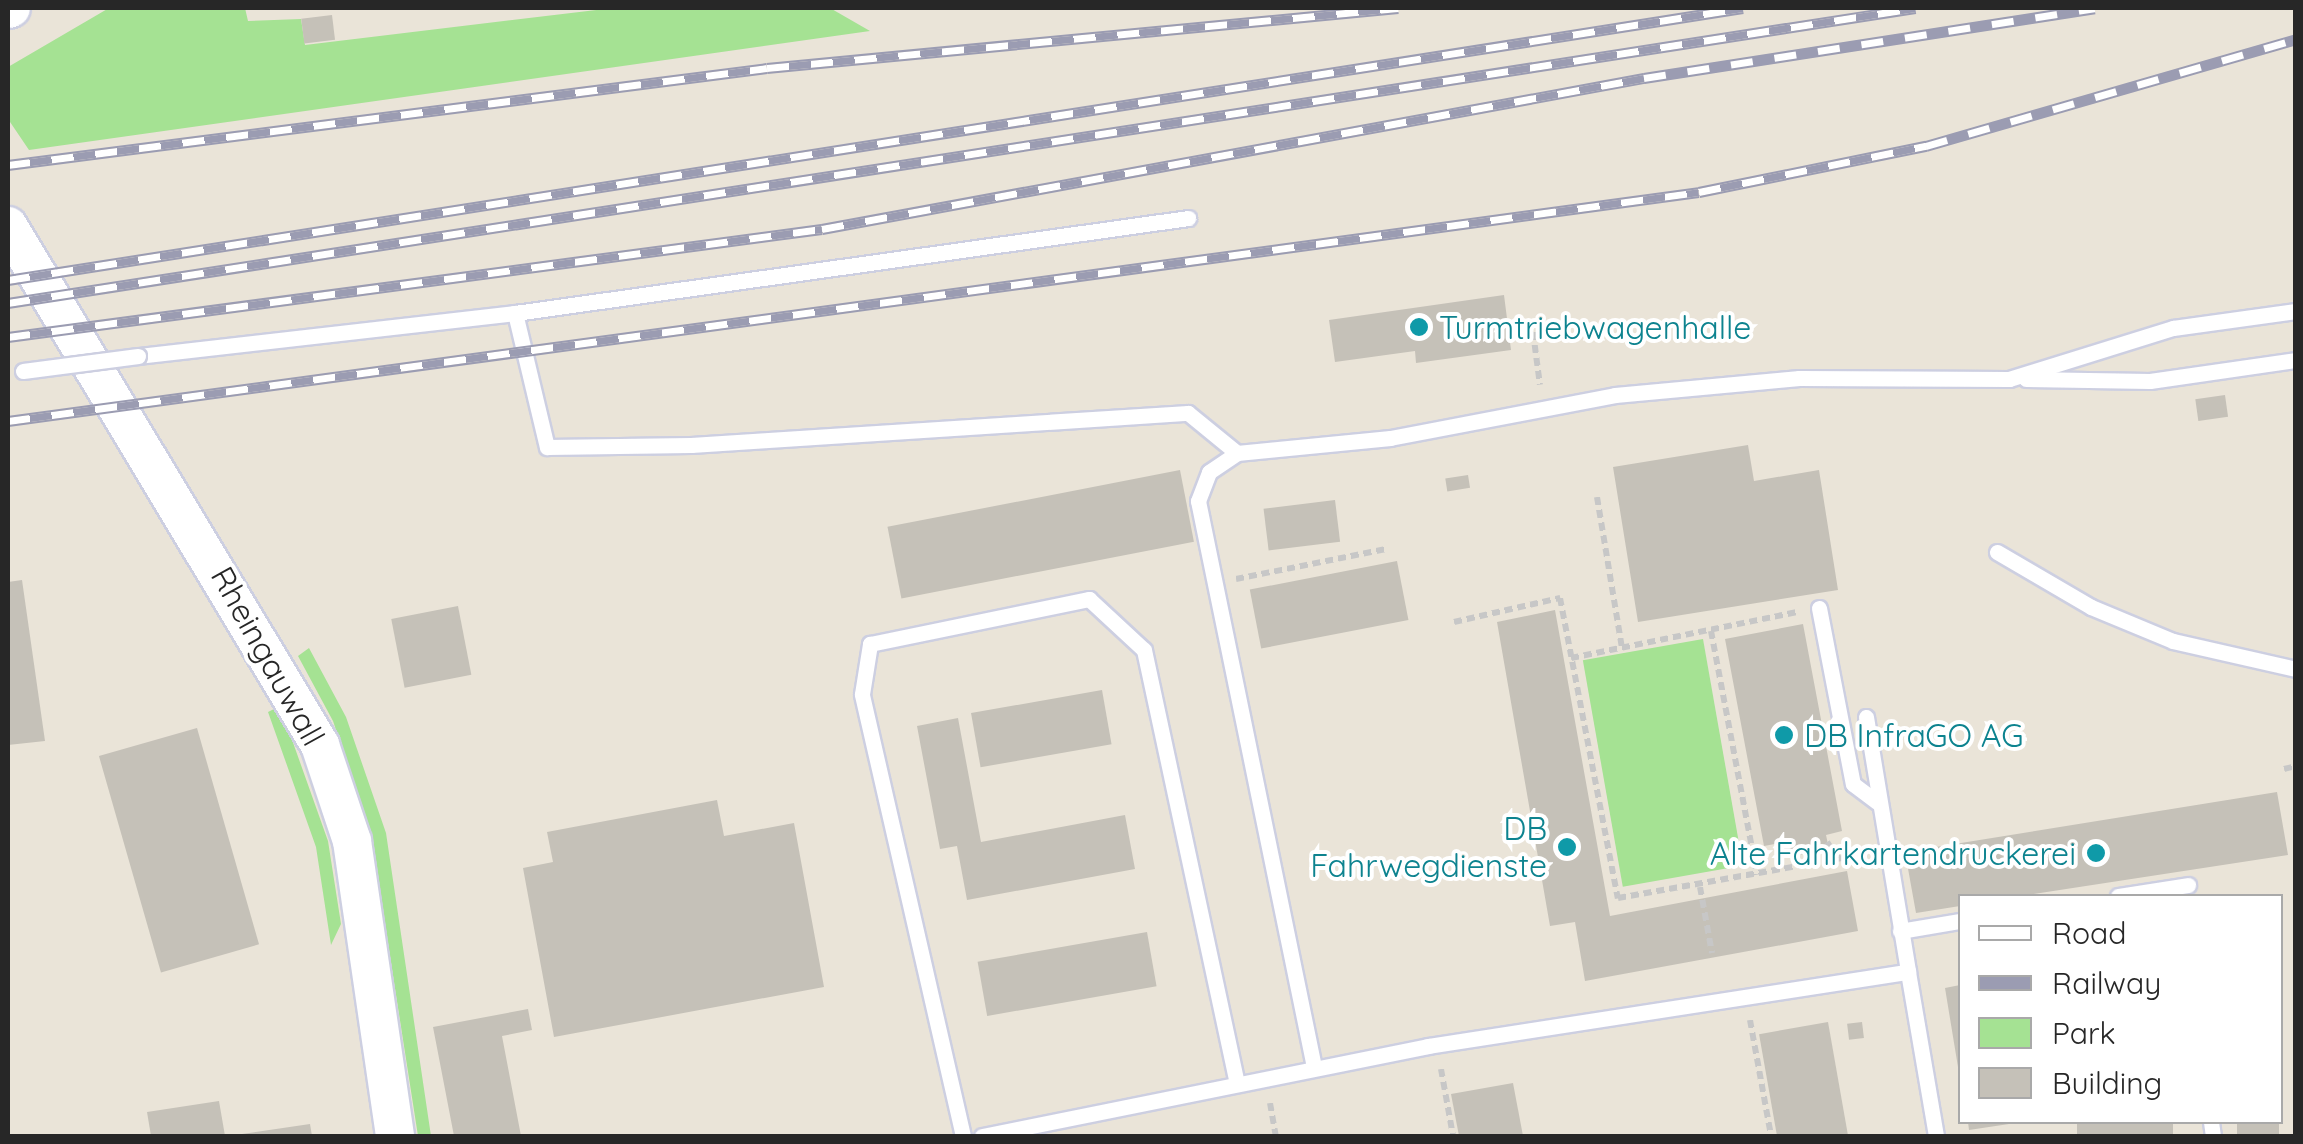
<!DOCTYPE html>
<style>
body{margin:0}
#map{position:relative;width:2303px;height:1144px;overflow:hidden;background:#eae4d8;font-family:Quicksand,sans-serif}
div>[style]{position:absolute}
.green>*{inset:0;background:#a5e293;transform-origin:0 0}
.building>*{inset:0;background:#c5c1b8;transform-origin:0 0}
.path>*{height:6px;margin-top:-3px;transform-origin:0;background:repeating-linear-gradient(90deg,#c7c7c7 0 8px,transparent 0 13px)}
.roads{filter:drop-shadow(2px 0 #cdcfe1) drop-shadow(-2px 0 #cdcfe1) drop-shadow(0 2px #cdcfe1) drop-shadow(0 -2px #cdcfe1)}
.service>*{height:15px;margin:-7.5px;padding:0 7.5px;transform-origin:7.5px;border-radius:7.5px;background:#fff}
.tertiary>*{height:38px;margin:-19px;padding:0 19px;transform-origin:19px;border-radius:19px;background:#fff}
.rail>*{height:11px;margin-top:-5.5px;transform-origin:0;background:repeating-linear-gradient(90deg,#fff 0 22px,#9b9cb2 0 44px);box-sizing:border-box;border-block:2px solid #9b9cb2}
.bridges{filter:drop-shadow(2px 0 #cdcfe1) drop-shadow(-2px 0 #cdcfe1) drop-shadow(0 2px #cdcfe1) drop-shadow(0 -2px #cdcfe1)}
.service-bridge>*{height:15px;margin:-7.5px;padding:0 7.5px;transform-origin:7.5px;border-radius:7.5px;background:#fff}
.dots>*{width:28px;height:28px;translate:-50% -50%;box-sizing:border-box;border:5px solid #fff;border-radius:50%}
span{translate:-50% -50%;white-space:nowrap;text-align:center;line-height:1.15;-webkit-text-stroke:8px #fff;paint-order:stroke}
.culture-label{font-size:32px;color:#0d838f}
.left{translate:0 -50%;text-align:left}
.right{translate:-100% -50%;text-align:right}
.street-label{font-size:32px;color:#272727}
.frame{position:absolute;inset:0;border:10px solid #272727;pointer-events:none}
.legend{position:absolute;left:1958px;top:894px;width:325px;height:230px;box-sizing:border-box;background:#fff;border:2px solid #a9a9a9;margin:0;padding:12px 18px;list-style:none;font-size:30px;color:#272727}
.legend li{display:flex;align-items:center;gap:20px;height:50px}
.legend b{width:50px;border:2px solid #a9a9a9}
</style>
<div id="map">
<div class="green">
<div style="clip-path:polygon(109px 8px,245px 8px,248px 21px,301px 19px,305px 45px,613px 8px,830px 8px,870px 31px,29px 150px,8px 119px,8px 67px)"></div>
<div style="left:1703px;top:639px;width:230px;height:122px;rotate:80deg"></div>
<div style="clip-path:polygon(309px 648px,346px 717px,386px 833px,431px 1136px,418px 1136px,371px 834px,333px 721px,298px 656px)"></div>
<div style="clip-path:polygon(280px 706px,328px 841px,341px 924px,331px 945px,316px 847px,268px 712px)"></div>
</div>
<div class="building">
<div style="left:332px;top:15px;width:25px;height:31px;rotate:83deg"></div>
<div style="clip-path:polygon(1504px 295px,1511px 350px,1416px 363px,1415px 351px,1335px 362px,1329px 320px)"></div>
<div style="left:2225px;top:395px;width:22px;height:30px;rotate:82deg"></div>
<div style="clip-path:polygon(1748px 445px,1754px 481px,1819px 470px,1838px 590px,1638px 622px,1613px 467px)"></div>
<div style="left:1180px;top:470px;width:73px;height:298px;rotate:79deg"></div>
<div style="left:1468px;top:475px;width:13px;height:23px;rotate:81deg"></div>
<div style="left:1335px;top:500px;width:42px;height:72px;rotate:83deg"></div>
<div style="left:1397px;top:561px;width:60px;height:150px;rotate:79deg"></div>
<div style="clip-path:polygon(22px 580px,45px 741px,8px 745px,8px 582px)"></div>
<div style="left:458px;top:606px;width:70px;height:68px;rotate:79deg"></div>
<div style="clip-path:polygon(1555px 610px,1610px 916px,1847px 871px,1858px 931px,1585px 981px,1575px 922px,1550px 926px,1497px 622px)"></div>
<div style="clip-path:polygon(1803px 624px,1842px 831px,1826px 835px,1829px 849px,1783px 858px,1780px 843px,1764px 846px,1725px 639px)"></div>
<div style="left:1102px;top:690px;width:55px;height:133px;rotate:80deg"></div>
<div style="clip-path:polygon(958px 718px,981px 842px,1125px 815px,1135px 869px,967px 900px,957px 846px,940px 849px,917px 726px)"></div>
<div style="left:197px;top:728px;width:225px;height:102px;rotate:74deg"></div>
<div style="clip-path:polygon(2277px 792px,2288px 855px,2020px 896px,1960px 896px,1960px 906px,1916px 913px,1905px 852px)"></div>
<div style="clip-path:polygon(717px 800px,724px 836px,794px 823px,824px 987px,554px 1037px,523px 868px,553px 862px,547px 832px)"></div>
<div style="left:1147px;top:932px;width:55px;height:172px;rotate:80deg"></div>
<div style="clip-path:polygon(1960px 985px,1960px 1067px,1958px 1067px,1945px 988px)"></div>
<div style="clip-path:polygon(528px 1009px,532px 1030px,502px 1036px,521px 1136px,454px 1136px,433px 1027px)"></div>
<div style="left:1828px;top:1022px;width:116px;height:70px;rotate:80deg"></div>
<div style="left:1862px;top:1022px;width:16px;height:15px;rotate:83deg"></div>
<div style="clip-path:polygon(1513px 1083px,1523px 1136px,1459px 1136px,1451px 1094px)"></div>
<div style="clip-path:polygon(219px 1101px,225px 1136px,151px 1136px,147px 1112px)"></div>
<div style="clip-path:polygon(1968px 1122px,2009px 1122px,2009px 1124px,1969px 1130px)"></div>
<div style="left:2077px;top:1122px;width:96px;height:14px"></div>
<div style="left:2237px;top:1122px;width:42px;height:14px"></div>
<div style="clip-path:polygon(310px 1124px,312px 1136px,242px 1136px,242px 1134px)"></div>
</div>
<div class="path">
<div style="left:1509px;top:335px;width:24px;rotate:-7deg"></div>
<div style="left:1533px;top:332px;width:53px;rotate:82.5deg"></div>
<div style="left:1597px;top:497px;width:153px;rotate:80.6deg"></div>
<div style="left:1236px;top:579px;width:153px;rotate:-11.3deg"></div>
<div style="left:1454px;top:622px;width:109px;rotate:-12.8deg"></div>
<div style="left:1560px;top:598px;width:306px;rotate:79.1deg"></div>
<div style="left:1618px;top:898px;width:250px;rotate:-10.1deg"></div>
<div style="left:1711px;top:631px;width:248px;rotate:79.3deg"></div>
<div style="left:1571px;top:658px;width:232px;rotate:-11.5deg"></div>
<div style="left:2284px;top:769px;width:12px;rotate:-14deg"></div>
<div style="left:1827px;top:842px;width:21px;rotate:55deg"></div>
<div style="left:1700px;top:887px;width:67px;rotate:79.7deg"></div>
<div style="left:1750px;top:1020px;width:118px;rotate:79.7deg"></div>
<div style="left:1441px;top:1069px;width:68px;rotate:79.8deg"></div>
<div style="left:1270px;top:1103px;width:34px;rotate:80deg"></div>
</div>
<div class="roads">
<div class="service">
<div style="left:515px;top:313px;width:680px;rotate:-8.03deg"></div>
<div style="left:138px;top:356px;width:379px;rotate:-6.5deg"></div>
<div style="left:515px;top:313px;width:138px;rotate:76.6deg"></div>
<div style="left:547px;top:447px;width:144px;rotate:-0.8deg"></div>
<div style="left:691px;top:445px;width:498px;rotate:-3.7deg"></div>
<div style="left:1188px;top:413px;width:63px;rotate:39.2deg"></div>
<div style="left:2026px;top:379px;width:124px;rotate:0.9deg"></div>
<div style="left:2150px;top:381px;width:148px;rotate:-8.2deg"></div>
<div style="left:1997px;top:552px;width:109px;rotate:30.3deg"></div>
<div style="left:2091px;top:607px;width:89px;rotate:22.5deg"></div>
<div style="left:2173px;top:641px;width:126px;rotate:12.8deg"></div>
<div style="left:1819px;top:608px;width:179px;rotate:79.1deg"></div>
<div style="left:1853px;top:784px;width:30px;rotate:37deg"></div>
<div style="left:1866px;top:717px;width:258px;rotate:80.6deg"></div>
<div style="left:2118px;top:896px;width:71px;rotate:-8.9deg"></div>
<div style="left:1900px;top:931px;width:61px;rotate:-9.5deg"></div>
<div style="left:1314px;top:1067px;width:578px;rotate:-101.58deg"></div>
<div style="left:1198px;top:501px;width:31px;rotate:-69deg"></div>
<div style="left:1209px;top:472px;width:34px;rotate:-34deg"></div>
<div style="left:1237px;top:453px;width:154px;rotate:-5.6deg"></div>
<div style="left:1390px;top:438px;width:229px;rotate:-10.8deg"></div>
<div style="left:1615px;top:395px;width:185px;rotate:-5.3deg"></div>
<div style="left:1799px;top:378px;width:210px;rotate:0.3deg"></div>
<div style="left:2009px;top:379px;width:172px;rotate:-17.3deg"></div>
<div style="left:2173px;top:328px;width:124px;rotate:-7.9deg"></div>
<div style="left:2211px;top:1122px;width:14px;rotate:82deg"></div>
<div style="left:963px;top:1136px;width:453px;rotate:-102.9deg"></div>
<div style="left:862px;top:694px;width:51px;rotate:-80.9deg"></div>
<div style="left:870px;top:644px;width:224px;rotate:-11.6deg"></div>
<div style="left:1089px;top:599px;width:75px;rotate:42.8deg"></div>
<div style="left:1144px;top:650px;width:442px;rotate:77.9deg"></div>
<div style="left:982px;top:1136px;width:455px;rotate:-11.4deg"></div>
<div style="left:1428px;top:1046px;width:486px;rotate:-8.8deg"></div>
<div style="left:1908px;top:972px;width:166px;rotate:80.3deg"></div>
</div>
<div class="tertiary">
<div style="left:8px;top:9px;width:3px;rotate:-18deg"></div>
<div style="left:8px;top:226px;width:606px;rotate:58.99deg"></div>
<div style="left:320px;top:745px;width:101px;rotate:71.6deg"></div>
<div style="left:352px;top:841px;width:298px;rotate:81.7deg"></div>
</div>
</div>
<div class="rail">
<div style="left:8px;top:165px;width:765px;rotate:-7.28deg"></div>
<div style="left:767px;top:68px;width:634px;rotate:-5.43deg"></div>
<div style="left:8px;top:280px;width:1756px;rotate:-8.91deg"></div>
<div style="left:8px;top:303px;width:1930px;rotate:-8.79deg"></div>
<div style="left:8px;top:337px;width:821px;rotate:-7.56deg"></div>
<div style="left:822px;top:229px;width:836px;rotate:-10.41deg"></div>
<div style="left:1644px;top:78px;width:456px;rotate:-8.8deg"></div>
<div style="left:8px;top:421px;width:1706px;rotate:-7.71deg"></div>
<div style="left:1699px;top:192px;width:232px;rotate:-11.5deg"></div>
<div style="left:1926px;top:146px;width:385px;rotate:-16.1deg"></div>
</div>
<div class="bridges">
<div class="service-bridge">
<div style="left:23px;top:371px;width:116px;rotate:-7.4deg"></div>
</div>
</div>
<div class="dots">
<div style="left:1419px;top:327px;background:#0f9aa8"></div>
<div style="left:1784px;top:735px;background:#0f9aa8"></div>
<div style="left:1567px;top:847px;background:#0f9aa8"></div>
<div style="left:2096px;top:853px;background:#0f9aa8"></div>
</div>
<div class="culture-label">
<span class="left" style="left:1439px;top:327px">Turmtriebwagenhalle</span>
<span class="left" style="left:1804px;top:735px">DB InfraGO AG</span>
<span class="right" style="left:1547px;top:847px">DB<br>Fahrwegdienste</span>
<span class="right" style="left:2076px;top:853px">Alte Fahrkartendruckerei</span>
</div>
<div class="street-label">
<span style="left:268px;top:656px;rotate:61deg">Rheingauwall</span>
</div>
<div class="frame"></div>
<ul class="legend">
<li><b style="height:12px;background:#fff"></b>Road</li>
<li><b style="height:12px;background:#9b9cb2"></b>Railway</li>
<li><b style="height:28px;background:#a5e293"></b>Park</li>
<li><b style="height:28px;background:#c5c1b8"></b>Building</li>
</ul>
</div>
